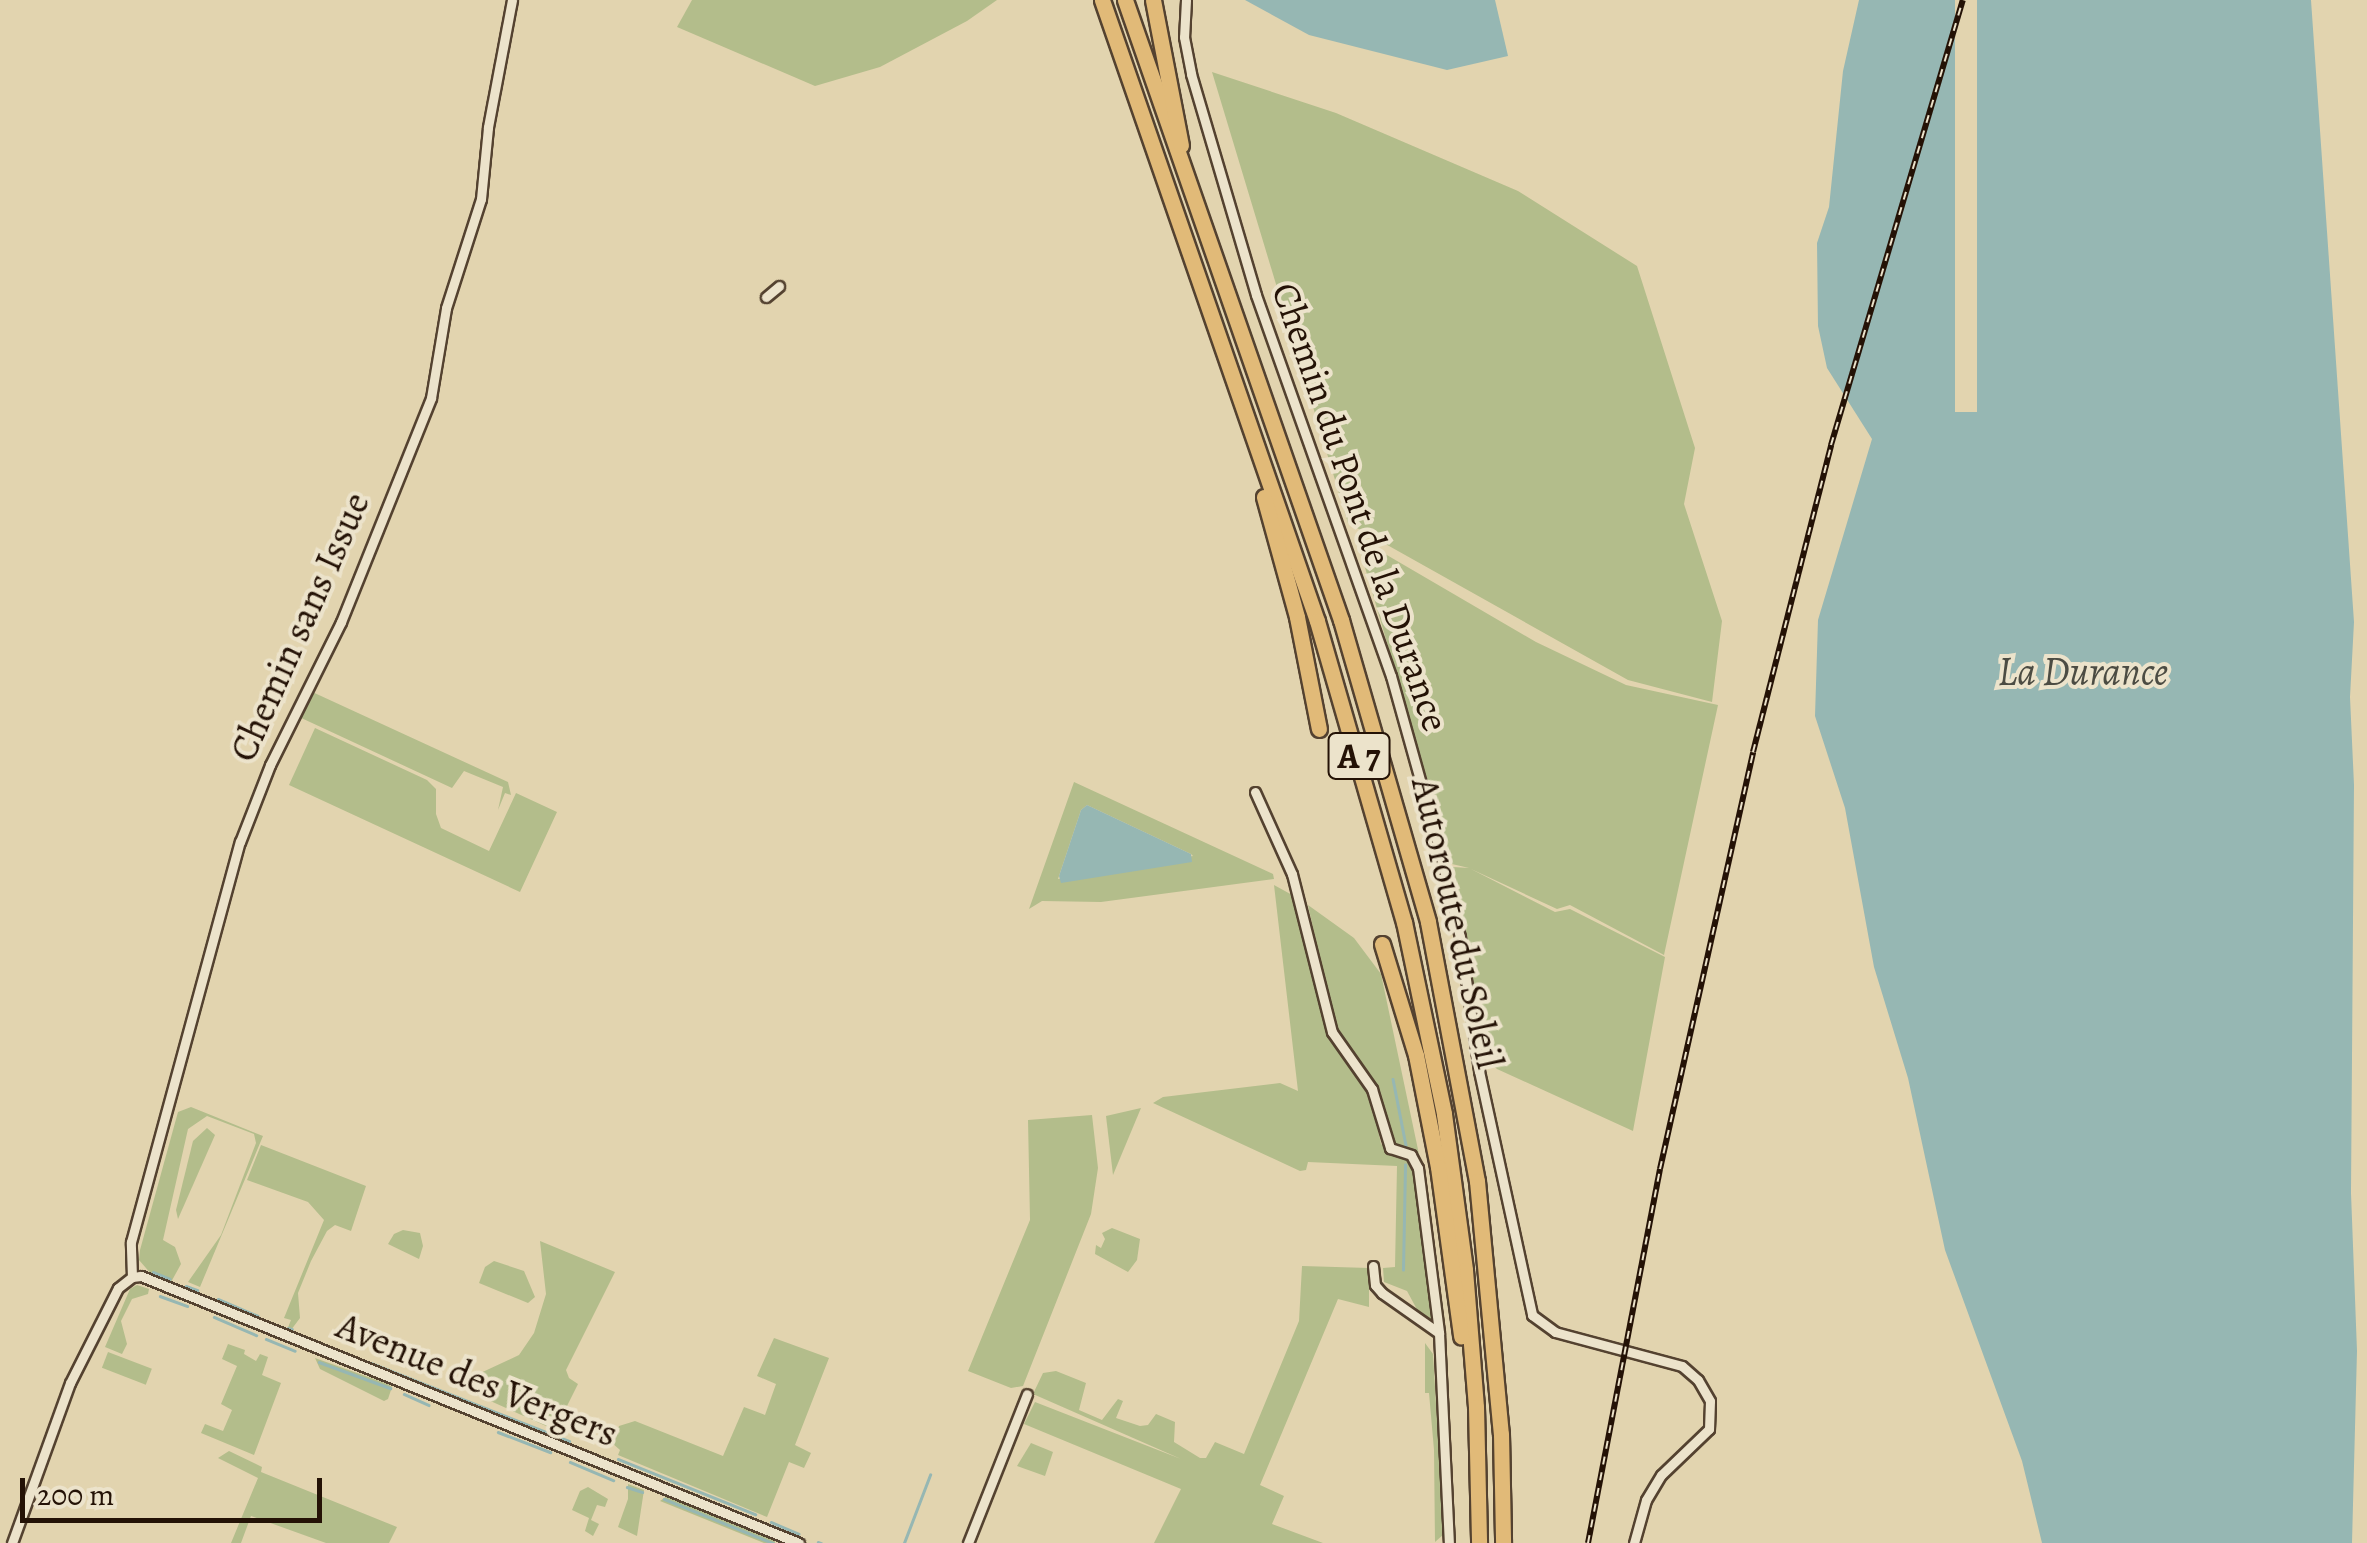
<!DOCTYPE html>
<style>
body{margin:0}
#map{position:relative;width:2367px;height:1543px;overflow:hidden;background:#e2d4af;font-family:Alegreya,serif}
div>[style]{position:absolute}
.green>*{inset:0;background:#b3bd8b;transform-origin:0 0}
.water>*{inset:0;background:#96b7b3}
.pier>*{inset:0;background:#e2d4af;transform-origin:0 0}
.stream>*{height:2.5px;margin:-1.25px;padding:0 1.25px;transform-origin:1.25px;border-radius:1.25px;background:#96b7b3}
.roads{filter:drop-shadow(2px 0 #544230) drop-shadow(-2px 0 #544230) drop-shadow(0 2px #544230) drop-shadow(0 -2px #544230)}
.minor>*{height:9px;margin:-4.5px;padding:0 4.5px;transform-origin:4.5px;border-radius:4.5px;background:#ece3cb}
.motorway>*{height:15px;margin:-7.5px;padding:0 7.5px;transform-origin:7.5px;border-radius:7.5px;background:#e1ba78}
.rail>*{height:6px;margin-top:-3px;transform-origin:0;background:repeating-linear-gradient(90deg,#ece3cb 0 8px,#241206 0 16px);box-sizing:border-box;border-block:2px solid #241206}
span{translate:-50% -50%;white-space:nowrap;text-align:center;line-height:1.15;-webkit-text-stroke:8px #ece3cb;paint-order:stroke}
.shield-label span{padding:2px 8px;background:#ece3cb;border:2px solid;border-radius:8px;-webkit-text-stroke-width:0}
.shield-label{font-size:35px;color:#241206;font-weight:700}
.street-label{font-size:38px;color:#241206}
.water-label{font-size:40px;color:#4c4c43;font-style:italic}
.scale{position:absolute;left:20px;top:1478px;width:302px;height:45px;box-sizing:border-box;border:5px solid #241206;border-top:0;padding-left:12px;font-size:30px;line-height:35px;white-space:nowrap;color:#241206;-webkit-text-stroke:8px #ece3cb;paint-order:stroke}
</style>
<div id="map">
<div class="green">
<div style="clip-path:polygon(692px 0,997px 0,967px 21px,880px 67px,815px 86px,677px 27px)"></div>
<div style="clip-path:polygon(1212px 72px,1336px 113px,1518px 191px,1637px 266px,1695px 448px,1684px 504px,1722px 621px,1712px 702px,1628px 680px,1348px 523px)"></div>
<div style="clip-path:polygon(1356px 537px,1536px 642px,1626px 685px,1718px 705px,1664px 955px,1570px 905px,1557px 909px,1471px 869px,1555px 912px,1570px 909px,1665px 957px,1633px 1131px,1497px 1069px,1482px 1055px,1453px 867px,1469px 868px,1452px 864px)"></div>
<div style="clip-path:polygon(308px 690px,508px 782px,511px 795px,505px 793px,498px 810px,503px 787px,464px 771px,452px 788px,297px 716px)"></div>
<div style="clip-path:polygon(315px 728px,427px 780px,436px 789px,436px 814px,441px 828px,489px 851px,516px 793px,557px 812px,520px 892px,289px 785px)"></div>
<div style="clip-path:polygon(evenodd,1074px 782px,1273px 874px,1274px 879px,1101px 902px,1042px 901px,1029px 909px,1074px 782px,1087px 805px,1191px 854px,1193px 856px,1058px 879px,1081px 810px,1087px 805px)"></div>
<div style="clip-path:polygon(1274px 885px,1294px 896px,1330px 1036px,1370px 1091px,1381px 1144px,1415px 1166px,1433px 1320px,1420px 1315px,1407px 1291px,1384px 1282px,1383px 1268px,1395px 1267px,1397px 1166px,1308px 1162px,1306px 1170px,1300px 1171px,1153px 1103px,1163px 1097px,1280px 1083px,1298px 1091px)"></div>
<div style="clip-path:polygon(1308px 905px,1354px 938px,1381px 974px,1420px 1159px,1412px 1150px,1390px 1141px,1378px 1092px,1336px 1033px)"></div>
<div style="clip-path:polygon(191px 1107px,263px 1136px,200px 1287px,188px 1282px,221px 1235px,256px 1143px,254px 1134px,207px 1116px,188px 1129px,163px 1240px,175px 1247px,181px 1264px,170px 1284px,152px 1275px,139px 1260px,140px 1250px,178px 1112px)"></div>
<div style="clip-path:polygon(1141px 1108px,1113px 1175px,1106px 1116px)"></div>
<div style="clip-path:polygon(1092px 1115px,1098px 1168px,1091px 1214px,1023px 1386px,1011px 1388px,968px 1371px,1030px 1220px,1028px 1120px)"></div>
<div style="clip-path:polygon(207px 1128px,215px 1135px,178px 1219px,176px 1210px,193px 1141px)"></div>
<div style="clip-path:polygon(261px 1145px,366px 1186px,351px 1231px,335px 1225px,327px 1231px,311px 1261px,298px 1293px,300px 1318px,291px 1330px,287px 1330px,291px 1320px,284px 1318px,324px 1220px,308px 1202px,247px 1180px)"></div>
<div style="clip-path:polygon(1112px 1228px,1140px 1239px,1137px 1260px,1128px 1272px,1095px 1254px,1096px 1245px,1101px 1248px,1105px 1239px,1102px 1233px)"></div>
<div style="clip-path:polygon(403px 1230px,420px 1233px,423px 1246px,419px 1259px,388px 1244px,394px 1234px)"></div>
<div style="clip-path:polygon(540px 1241px,615px 1272px,566px 1370px,569px 1378px,578px 1384px,555px 1430px,468px 1391px,474px 1376px,519px 1355px,534px 1333px,546px 1294px)"></div>
<div style="clip-path:polygon(494px 1261px,524px 1271px,535px 1297px,528px 1303px,479px 1283px,485px 1267px)"></div>
<div style="clip-path:polygon(1302px 1266px,1369px 1268px,1369px 1307px,1338px 1299px,1260px 1485px,1284px 1496px,1272px 1524px,1323px 1543px,1154px 1543px,1181px 1489px,1024px 1424px,1035px 1402px,1181px 1459px,1033px 1394px,1043px 1373px,1056px 1371px,1086px 1383px,1079px 1410px,1102px 1420px,1118px 1399px,1123px 1401px,1116px 1418px,1140px 1426px,1148px 1425px,1156px 1414px,1175px 1422px,1174px 1442px,1200px 1458px,1206px 1458px,1215px 1442px,1244px 1454px,1299px 1321px)"></div>
<div style="clip-path:polygon(137px 1285px,149px 1289px,148px 1294px,132px 1299px,121px 1321px,127px 1344px,122px 1354px,105px 1347px,130px 1289px)"></div>
<div style="clip-path:polygon(774px 1338px,829px 1358px,795px 1445px,811px 1453px,804px 1468px,789px 1462px,767px 1517px,618px 1455px,620px 1450px,612px 1443px,619px 1426px,635px 1421px,723px 1456px,744px 1407px,765px 1415px,776px 1384px,757px 1376px)"></div>
<div style="clip-path:polygon(1425px 1343px,1433px 1354px,1444px 1534px,1435px 1542px,1434px 1450px,1429px 1393px,1425px 1393px)"></div>
<div style="clip-path:polygon(228px 1344px,245px 1350px,244px 1354px,256px 1361px,260px 1354px,268px 1357px,262px 1375px,281px 1383px,254px 1455px,201px 1433px,205px 1424px,223px 1431px,232px 1410px,221px 1404px,237px 1366px,222px 1359px)"></div>
<div style="left:108px;top:1352px;width:47px;height:17px;rotate:21deg"></div>
<div style="clip-path:polygon(315px 1358px,388px 1384px,392px 1387px,388px 1399px,384px 1401px,320px 1369px)"></div>
<div style="clip-path:polygon(1031px 1443px,1053px 1452px,1045px 1476px,1017px 1466px)"></div>
<div style="clip-path:polygon(229px 1451px,262px 1467px,261px 1472px,397px 1527px,389px 1543px,326px 1543px,251px 1516px,241px 1543px,231px 1543px,258px 1478px,218px 1458px)"></div>
<div style="clip-path:polygon(628px 1484px,644px 1490px,637px 1536px,618px 1527px,628px 1499px)"></div>
<div style="clip-path:polygon(588px 1487px,608px 1499px,605px 1507px,597px 1505px,591px 1520px,599px 1524px,593px 1536px,585px 1531px,589px 1518px,572px 1510px,580px 1491px)"></div>
<div style="clip-path:polygon(667px 1496px,775px 1540px,775px 1543px,764px 1543px,660px 1501px)"></div>
</div>
<div class="water">
<div style="clip-path:polygon(1245px 0,1495px 0,1508px 56px,1447px 70px,1309px 35px)"></div>
<div style="clip-path:polygon(1859px 0,2311px 0,2354px 622px,2350px 697px,2354px 785px,2351px 1193px,2357px 1351px,2352px 1543px,2042px 1543px,2022px 1461px,1945px 1250px,1908px 1078px,1874px 967px,1845px 808px,1815px 716px,1818px 620px,1872px 439px,1827px 368px,1818px 326px,1817px 243px,1829px 207px,1843px 71px)"></div>
<div style="clip-path:polygon(1087px 805px,1191px 854px,1192px 862px,1061px 883px,1059px 876px,1081px 810px)"></div>
</div>
<div class="pier">
<div style="left:1955px;top:0;width:22px;height:412px"></div>
</div>
<div class="stream">
<div style="left:1393px;top:1079px;width:67px;rotate:78.9deg"></div>
<div style="left:1403px;top:1270px;width:105px;rotate:-88.9deg"></div>
<div style="left:153px;top:1272px;width:18px;rotate:22deg"></div>
<div style="left:186px;top:1286px;width:12px;rotate:20deg"></div>
<div style="left:160px;top:1296px;width:29px;rotate:20deg"></div>
<div style="left:218px;top:1299px;width:43px;rotate:23deg"></div>
<div style="left:214px;top:1317px;width:46px;rotate:23.2deg"></div>
<div style="left:288px;top:1328px;width:4px;rotate:14deg"></div>
<div style="left:266px;top:1339px;width:31px;rotate:22deg"></div>
<div style="left:319px;top:1362px;width:76px;rotate:20.1deg"></div>
<div style="left:371px;top:1363px;width:213px;rotate:21.5deg"></div>
<div style="left:404px;top:1394px;width:27px;rotate:24deg"></div>
<div style="left:498px;top:1432px;width:56px;rotate:21deg"></div>
<div style="left:618px;top:1459px;width:148px;rotate:21.9deg"></div>
<div style="left:570px;top:1462px;width:47px;rotate:22.7deg"></div>
<div style="left:627px;top:1487px;width:16px;rotate:18deg"></div>
<div style="left:664px;top:1499px;width:118px;rotate:22deg"></div>
<div style="left:771px;top:1522px;width:30px;rotate:23deg"></div>
<div style="left:818px;top:1542px;width:3px;rotate:18deg"></div>
<div style="left:904px;top:1543px;width:73px;rotate:-69.1deg"></div>
</div>
<div class="roads">
<div class="minor">
<div style="left:1186px;top:0;width:37px;rotate:93deg"></div>
<div style="left:1184px;top:37px;width:38px;rotate:79deg"></div>
<div style="left:1191px;top:74px;width:230px;rotate:73.6deg"></div>
<div style="left:1256px;top:295px;width:404px;rotate:70.5deg"></div>
<div style="left:1391px;top:676px;width:183px;rotate:74.4deg"></div>
<div style="left:1440px;top:852px;width:87px;rotate:76.8deg"></div>
<div style="left:1460px;top:937px;width:135px;rotate:81.9deg"></div>
<div style="left:1479px;top:1071px;width:250px;rotate:77.7deg"></div>
<div style="left:1532px;top:1315px;width:29px;rotate:36deg"></div>
<div style="left:1555px;top:1332px;width:131px;rotate:15deg"></div>
<div style="left:1682px;top:1366px;width:21px;rotate:41deg"></div>
<div style="left:1698px;top:1380px;width:24px;rotate:60deg"></div>
<div style="left:1710px;top:1401px;width:28px;rotate:92deg"></div>
<div style="left:1709px;top:1429px;width:66px;rotate:136.2deg"></div>
<div style="left:1661px;top:1475px;width:29px;rotate:121deg"></div>
<div style="left:1646px;top:1500px;width:45px;rotate:105.6deg"></div>
<div style="left:766px;top:297px;width:17px;rotate:-40deg"></div>
<div style="left:1255px;top:792px;width:90px;rotate:65.7deg"></div>
<div style="left:1292px;top:874px;width:163px;rotate:75.8deg"></div>
<div style="left:1332px;top:1032px;width:70px;rotate:54.9deg"></div>
<div style="left:1372px;top:1089px;width:62px;rotate:73deg"></div>
<div style="left:1390px;top:1148px;width:22px;rotate:18deg"></div>
<div style="left:1411px;top:1155px;width:15px;rotate:62deg"></div>
<div style="left:1418px;top:1168px;width:166px;rotate:82.7deg"></div>
<div style="left:1439px;top:1333px;width:210px;rotate:87.3deg"></div>
<div style="left:1373px;top:1266px;width:19px;rotate:84deg"></div>
<div style="left:1375px;top:1285px;width:11px;rotate:49deg"></div>
<div style="left:1382px;top:1293px;width:70px;rotate:35.1deg"></div>
<div style="left:132px;top:1277px;width:35px;rotate:-92deg"></div>
<div style="left:131px;top:1242px;width:415px;rotate:-74.8deg"></div>
<div style="left:240px;top:842px;width:83px;rotate:-68.7deg"></div>
<div style="left:270px;top:765px;width:160px;rotate:-63.6deg"></div>
<div style="left:341px;top:622px;width:241px;rotate:-68.1deg"></div>
<div style="left:431px;top:398px;width:91px;rotate:-80.5deg"></div>
<div style="left:446px;top:308px;width:114px;rotate:-72.2deg"></div>
<div style="left:481px;top:199px;width:72px;rotate:-84.4deg"></div>
<div style="left:488px;top:127px;width:129px;rotate:-79.3deg"></div>
<div style="left:132px;top:1277px;width:9px;rotate:-6deg"></div>
<div style="left:141px;top:1276px;width:710px;rotate:22.09deg"></div>
<div style="left:12px;top:1543px;width:170px;rotate:-70.1deg"></div>
<div style="left:70px;top:1383px;width:106px;rotate:-63.2deg"></div>
<div style="left:118px;top:1288px;width:18px;rotate:-38deg"></div>
<div style="left:968px;top:1543px;width:160px;rotate:-68.4deg"></div>
</div>
<div class="motorway">
<div style="left:1102px;top:0;width:657px;rotate:70.9deg"></div>
<div style="left:1317px;top:621px;width:313px;rotate:73.9deg"></div>
<div style="left:1404px;top:922px;width:196px;rotate:78.2deg"></div>
<div style="left:1444px;top:1114px;width:157px;rotate:82.3deg"></div>
<div style="left:1465px;top:1270px;width:137px;rotate:85.4deg"></div>
<div style="left:1476px;top:1407px;width:136px;rotate:88.7deg"></div>
<div style="left:1125px;top:0;width:657px;rotate:70.79deg"></div>
<div style="left:1341px;top:620px;width:314px;rotate:73.9deg"></div>
<div style="left:1428px;top:922px;width:264px;rotate:79.3deg"></div>
<div style="left:1477px;top:1181px;width:254px;rotate:84.6deg"></div>
<div style="left:1501px;top:1434px;width:109px;rotate:88.9deg"></div>
<div style="left:1153px;top:0;width:148px;rotate:79.1deg"></div>
<div style="left:1264px;top:497px;width:124px;rotate:74.6deg"></div>
<div style="left:1297px;top:617px;width:114px;rotate:78.9deg"></div>
<div style="left:1382px;top:944px;width:116px;rotate:73deg"></div>
<div style="left:1416px;top:1055px;width:114px;rotate:78.9deg"></div>
<div style="left:1438px;top:1167px;width:171px;rotate:82.2deg"></div>
</div>
</div>
<div class="rail">
<div style="left:1588px;top:1543px;width:381px;rotate:-79.1deg"></div>
<div style="left:1660px;top:1169px;width:427px;rotate:-77.4deg"></div>
<div style="left:1753px;top:752px;width:317px;rotate:-75.7deg"></div>
<div style="left:1831px;top:445px;width:464px;rotate:-73.5deg"></div>
</div>
<div class="shield-label">
<span style="left:1359px;top:756px">A 7</span>
</div>
<div class="street-label">
<span style="left:1360px;top:507px;rotate:71deg">Chemin du Pont de la Durance</span>
<span style="left:300px;top:627px;rotate:-66deg">Chemin sans Issue</span>
<span style="left:1457px;top:923px;rotate:77deg">Autoroute du Soleil</span>
<span style="left:477px;top:1380px;rotate:22deg">Avenue des Vergers</span>
</div>
<div class="water-label">
<span style="left:2083px;top:672px">La Durance</span>
</div>
<div class="scale">200 m</div>
</div>
